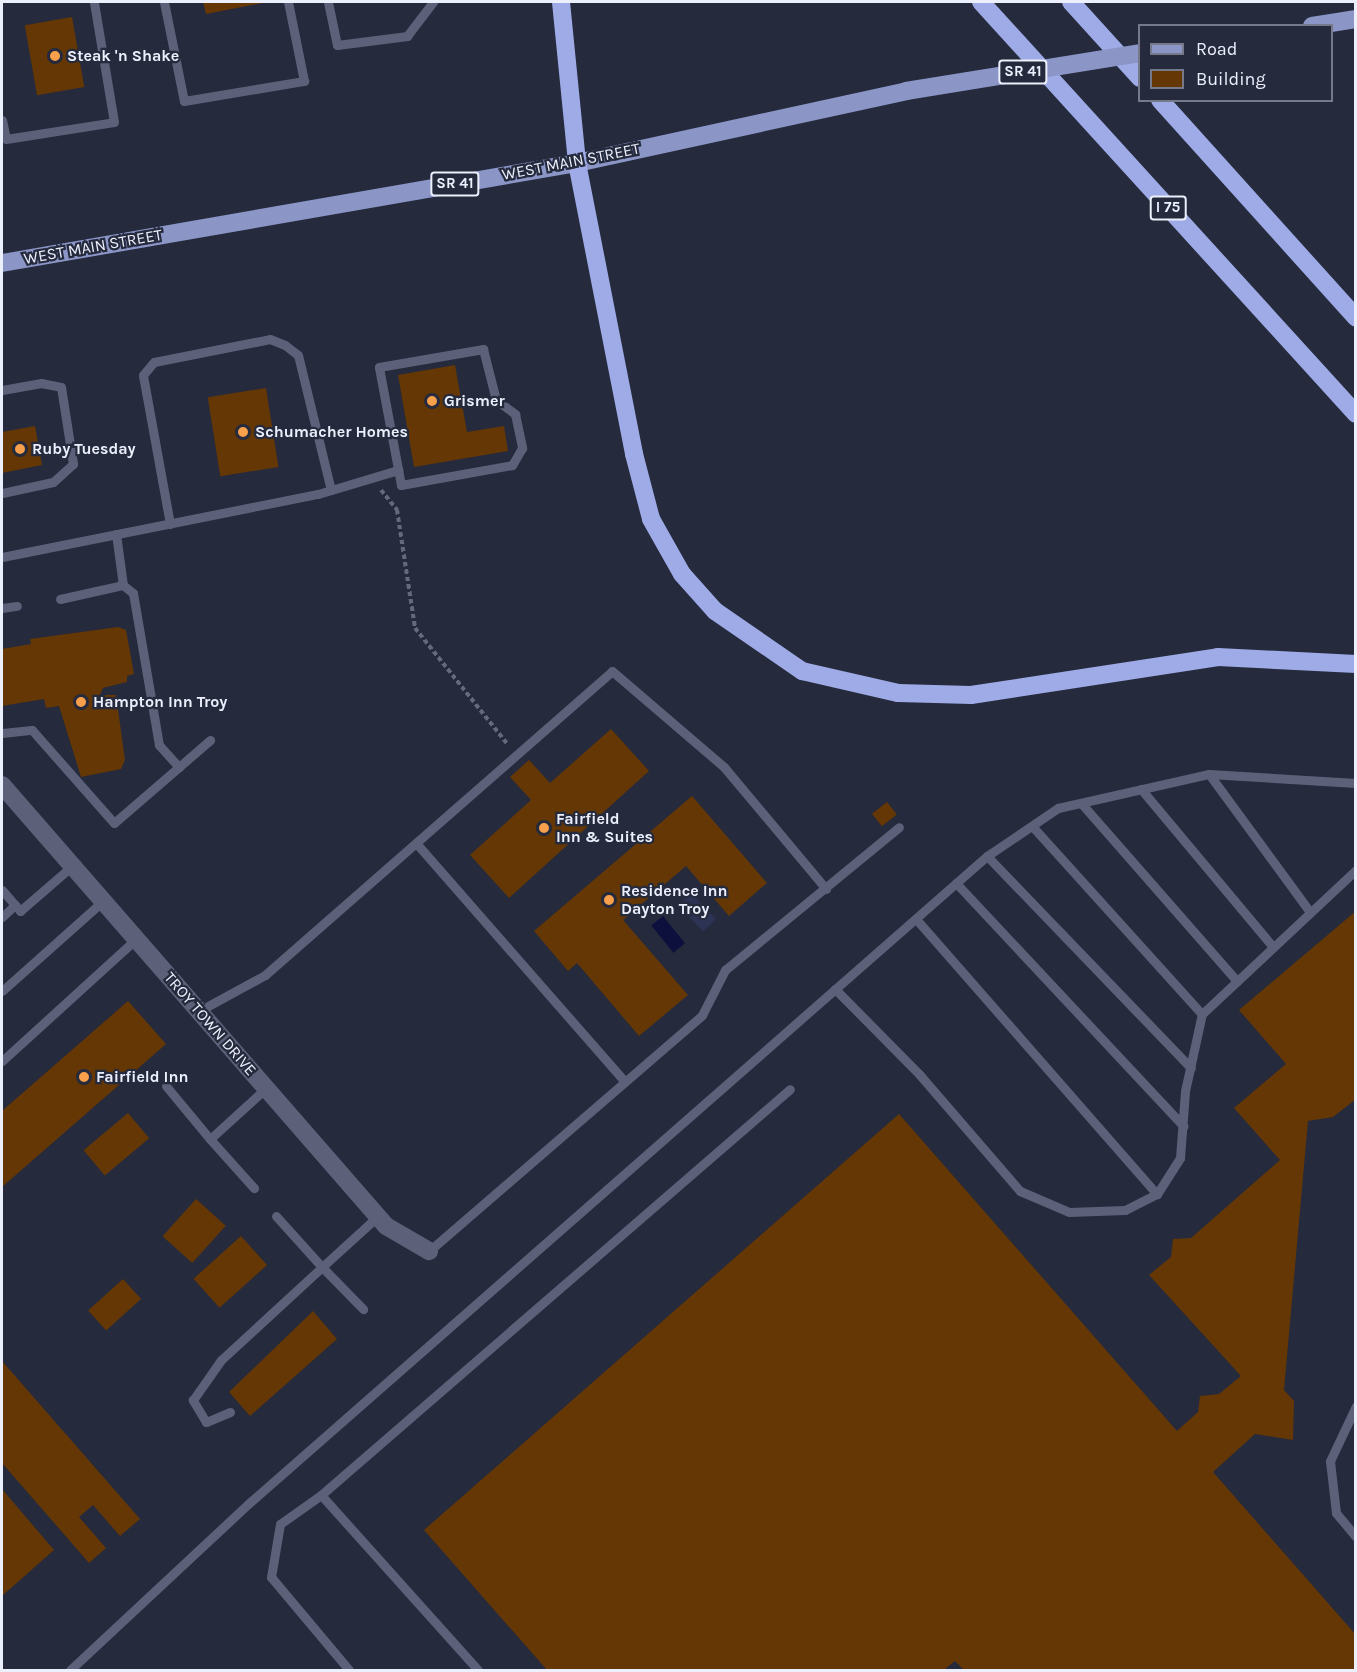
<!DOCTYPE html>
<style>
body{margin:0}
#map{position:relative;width:1357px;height:1672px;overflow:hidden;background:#252a3d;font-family:Karla,sans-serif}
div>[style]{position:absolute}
.green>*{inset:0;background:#2c3355;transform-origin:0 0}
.water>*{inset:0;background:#0d0f3d;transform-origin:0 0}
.building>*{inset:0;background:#643705;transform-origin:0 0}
.path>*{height:4px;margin-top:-2px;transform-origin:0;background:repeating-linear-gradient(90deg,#65697b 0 4.5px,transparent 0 7.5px)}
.lane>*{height:9px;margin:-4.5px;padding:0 4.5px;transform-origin:4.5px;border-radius:4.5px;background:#5c6179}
.street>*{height:18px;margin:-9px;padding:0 9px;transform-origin:9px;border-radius:9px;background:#5c6179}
.primary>*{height:18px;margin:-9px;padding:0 9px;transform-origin:9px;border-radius:9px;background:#8b96c7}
.highway>*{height:18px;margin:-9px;padding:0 9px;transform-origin:9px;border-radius:9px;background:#9eabe6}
.primary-bridge>*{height:18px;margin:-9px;padding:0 9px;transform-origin:9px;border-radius:9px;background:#8b96c7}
.dots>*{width:16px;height:16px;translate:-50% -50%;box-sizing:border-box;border:3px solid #252a3d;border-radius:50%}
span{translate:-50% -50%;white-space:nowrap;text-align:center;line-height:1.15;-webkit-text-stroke:4.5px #252a3d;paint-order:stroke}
.shield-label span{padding:2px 4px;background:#252a3d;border:2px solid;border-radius:4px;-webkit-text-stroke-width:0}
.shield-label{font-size:15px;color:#eceffc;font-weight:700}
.poi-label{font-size:16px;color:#eceffc;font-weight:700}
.left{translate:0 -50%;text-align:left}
.street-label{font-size:16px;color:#eceffc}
.frame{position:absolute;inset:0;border:3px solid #eceffc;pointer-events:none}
.legend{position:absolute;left:1138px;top:24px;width:195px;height:78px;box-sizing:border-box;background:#252a3d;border:2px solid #757989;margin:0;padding:8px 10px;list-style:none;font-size:18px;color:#eceffc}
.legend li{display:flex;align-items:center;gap:12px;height:30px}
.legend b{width:30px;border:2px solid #757989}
</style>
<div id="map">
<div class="green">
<div style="left:691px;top:893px;width:36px;height:18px;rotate:46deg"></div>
</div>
<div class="water">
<div style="left:663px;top:916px;width:35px;height:15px;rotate:51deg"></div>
</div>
<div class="building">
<div style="clip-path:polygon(203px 2px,263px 2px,263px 3px,206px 14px)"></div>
<div style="left:72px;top:17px;width:71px;height:48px;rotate:80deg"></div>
<div style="clip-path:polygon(455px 365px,467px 432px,504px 426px,508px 451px,414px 467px,398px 375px)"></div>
<div style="left:266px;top:388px;width:80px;height:59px;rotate:81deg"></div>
<div style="clip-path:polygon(35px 426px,42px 465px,2px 473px,2px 432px)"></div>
<div style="clip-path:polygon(118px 627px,126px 630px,134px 674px,127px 676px,127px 682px,103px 688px,100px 695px,116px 695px,125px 760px,121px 769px,81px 777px,59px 706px,46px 708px,44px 699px,2px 706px,2px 649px,31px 644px,30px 639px)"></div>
<div style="clip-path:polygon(611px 729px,649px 771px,509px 898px,470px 855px,531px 800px,510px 777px,529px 760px,550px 783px)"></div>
<div style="clip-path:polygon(692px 796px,767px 883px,729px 916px,686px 866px,623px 920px,688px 995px,639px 1036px,577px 963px,568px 971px,534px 931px)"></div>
<div style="left:887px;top:802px;width:16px;height:19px;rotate:52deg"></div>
<div style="clip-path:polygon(1356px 911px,1356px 1099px,1333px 1117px,1308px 1121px,1284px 1390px,1294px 1401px,1293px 1440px,1255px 1434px,1213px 1472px,1356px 1635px,1356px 1670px,964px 1670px,955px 1661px,944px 1670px,547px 1670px,424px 1530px,899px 1114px,1177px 1431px,1198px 1412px,1200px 1396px,1219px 1394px,1241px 1376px,1149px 1275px,1171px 1257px,1173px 1239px,1191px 1238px,1280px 1160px,1234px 1108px,1286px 1064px,1239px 1010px)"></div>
<div style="clip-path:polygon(128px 1001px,166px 1044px,2px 1187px,2px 1111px)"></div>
<div style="left:128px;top:1113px;width:33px;height:58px;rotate:50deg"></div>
<div style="left:196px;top:1199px;width:40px;height:50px;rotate:42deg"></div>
<div style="left:241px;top:1236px;width:39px;height:64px;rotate:48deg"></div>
<div style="left:123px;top:1279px;width:27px;height:47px;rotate:48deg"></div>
<div style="clip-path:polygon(313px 1311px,337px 1339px,250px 1416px,229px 1392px)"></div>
<div style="clip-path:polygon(2px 1361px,140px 1519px,120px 1536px,93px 1505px,79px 1517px,106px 1548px,89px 1563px,2px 1463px)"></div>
<div style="clip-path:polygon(2px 1489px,54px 1550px,2px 1596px)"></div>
</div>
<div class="path">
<div style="left:381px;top:490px;width:26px;rotate:51deg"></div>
<div style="left:397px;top:510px;width:119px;rotate:81.3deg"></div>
<div style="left:415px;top:628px;width:149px;rotate:51.5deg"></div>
</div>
<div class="lane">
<div style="left:164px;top:2px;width:101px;rotate:78.6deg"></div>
<div style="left:184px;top:101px;width:122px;rotate:-9.5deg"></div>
<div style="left:304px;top:81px;width:81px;rotate:-101.4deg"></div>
<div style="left:328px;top:2px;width:44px;rotate:78.2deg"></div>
<div style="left:337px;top:45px;width:71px;rotate:-7.3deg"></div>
<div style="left:407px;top:36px;width:43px;rotate:-52.6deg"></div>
<div style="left:2px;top:120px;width:19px;rotate:78deg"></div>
<div style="left:6px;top:139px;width:109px;rotate:-8.9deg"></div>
<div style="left:114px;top:122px;width:122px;rotate:-99.5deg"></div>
<div style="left:483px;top:349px;width:53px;rotate:75.7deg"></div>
<div style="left:496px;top:400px;width:24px;rotate:36deg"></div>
<div style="left:515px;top:414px;width:35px;rotate:78deg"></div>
<div style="left:522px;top:448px;width:20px;rotate:120deg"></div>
<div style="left:512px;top:465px;width:113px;rotate:169.8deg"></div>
<div style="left:401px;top:485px;width:120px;rotate:-100.6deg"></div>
<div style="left:379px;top:367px;width:106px;rotate:-9.8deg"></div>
<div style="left:2px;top:390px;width:40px;rotate:-10deg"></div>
<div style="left:41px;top:383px;width:20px;rotate:11deg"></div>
<div style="left:61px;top:387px;width:78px;rotate:81.1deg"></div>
<div style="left:73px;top:464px;width:27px;rotate:138deg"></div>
<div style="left:53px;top:482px;width:52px;rotate:167.8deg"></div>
<div style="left:170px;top:524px;width:151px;rotate:-100.3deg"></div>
<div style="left:143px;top:375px;width:17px;rotate:-50deg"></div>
<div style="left:154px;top:362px;width:118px;rotate:-11.2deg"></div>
<div style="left:270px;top:339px;width:16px;rotate:22deg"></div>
<div style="left:285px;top:345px;width:16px;rotate:38deg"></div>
<div style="left:298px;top:355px;width:139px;rotate:76.3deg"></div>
<div style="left:116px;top:534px;width:51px;rotate:82.2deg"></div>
<div style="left:123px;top:585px;width:13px;rotate:39deg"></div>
<div style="left:133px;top:593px;width:154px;rotate:80.3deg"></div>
<div style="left:159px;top:745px;width:30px;rotate:48deg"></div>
<div style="left:2px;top:557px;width:322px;rotate:-11.3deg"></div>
<div style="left:318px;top:494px;width:84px;rotate:-16.7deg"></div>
<div style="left:60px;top:599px;width:65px;rotate:-12.5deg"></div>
<div style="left:2px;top:608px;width:15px;rotate:-8deg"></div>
<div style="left:2px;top:733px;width:30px;rotate:-6deg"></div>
<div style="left:32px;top:730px;width:124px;rotate:48.6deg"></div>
<div style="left:114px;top:823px;width:127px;rotate:-40.8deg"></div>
<div style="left:1209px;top:774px;width:171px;rotate:53.8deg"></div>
<div style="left:1141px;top:789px;width:206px;rotate:50.1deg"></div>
<div style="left:1081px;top:803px;width:237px;rotate:48.8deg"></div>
<div style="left:1032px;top:826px;width:253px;rotate:47.9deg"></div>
<div style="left:416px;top:843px;width:316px;rotate:48.8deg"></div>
<div style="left:987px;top:856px;width:294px;rotate:46.1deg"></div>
<div style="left:956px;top:883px;width:333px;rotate:46.9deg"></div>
<div style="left:2px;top:890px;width:28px;rotate:49deg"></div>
<div style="left:20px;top:911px;width:69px;rotate:-40.9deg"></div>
<div style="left:2px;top:917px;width:18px;rotate:-43deg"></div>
<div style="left:916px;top:919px;width:366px;rotate:48.8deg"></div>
<div style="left:835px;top:989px;width:120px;rotate:45.3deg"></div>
<div style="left:919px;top:1074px;width:155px;rotate:49.2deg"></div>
<div style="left:1020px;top:1191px;width:53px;rotate:23.2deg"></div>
<div style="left:1069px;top:1212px;width:56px;rotate:-2deg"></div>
<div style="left:1125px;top:1210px;width:36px;rotate:-27deg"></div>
<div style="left:1157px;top:1194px;width:43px;rotate:-57.4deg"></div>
<div style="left:1180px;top:1158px;width:67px;rotate:-85.7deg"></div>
<div style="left:1185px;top:1091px;width:79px;rotate:-77.6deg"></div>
<div style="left:1202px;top:1014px;width:211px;rotate:-43.1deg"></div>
<div style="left:2px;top:991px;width:135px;rotate:-41.7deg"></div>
<div style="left:199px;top:1011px;width:75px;rotate:-28.6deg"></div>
<div style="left:265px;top:975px;width:461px;rotate:-41.2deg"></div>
<div style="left:612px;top:671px;width:148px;rotate:40.6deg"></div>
<div style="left:724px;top:767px;width:159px;rotate:50.1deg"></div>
<div style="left:2px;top:1061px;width:181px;rotate:-42.3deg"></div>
<div style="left:166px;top:1086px;width:69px;rotate:50.3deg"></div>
<div style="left:210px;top:1139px;width:76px;rotate:-42.3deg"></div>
<div style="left:210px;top:1139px;width:66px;rotate:48.1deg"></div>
<div style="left:276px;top:1216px;width:69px;rotate:48deg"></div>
<div style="left:322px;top:1267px;width:76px;rotate:-42.3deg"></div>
<div style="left:429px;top:1251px;width:361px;rotate:-40.8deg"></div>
<div style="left:702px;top:1015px;width:51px;rotate:-62.9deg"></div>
<div style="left:725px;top:970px;width:225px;rotate:-39.4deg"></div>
<div style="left:1356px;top:1406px;width:61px;rotate:115.3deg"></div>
<div style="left:1330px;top:1461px;width:52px;rotate:83.4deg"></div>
<div style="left:1336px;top:1513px;width:31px;rotate:50deg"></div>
<div style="left:230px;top:1412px;width:26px;rotate:157deg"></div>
<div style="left:206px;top:1422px;width:26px;rotate:-121deg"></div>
<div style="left:193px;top:1400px;width:49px;rotate:-55deg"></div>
<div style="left:221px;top:1360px;width:137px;rotate:-42.6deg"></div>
<div style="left:322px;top:1267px;width:59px;rotate:45.7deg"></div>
<div style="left:321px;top:1495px;width:50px;rotate:144.7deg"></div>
<div style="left:280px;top:1524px;width:54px;rotate:99.6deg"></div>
<div style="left:271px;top:1577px;width:121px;rotate:50deg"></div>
<div style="left:70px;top:1670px;width:243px;rotate:-43deg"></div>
<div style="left:248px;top:1504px;width:983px;rotate:-41.25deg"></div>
<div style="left:987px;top:856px;width:86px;rotate:-34.1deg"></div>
<div style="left:1058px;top:808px;width:155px;rotate:-12.7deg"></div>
<div style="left:1209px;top:774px;width:147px;rotate:3.5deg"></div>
<div style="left:478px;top:1670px;width:235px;rotate:-131.9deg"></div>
<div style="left:321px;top:1495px;width:620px;rotate:-40.88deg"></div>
</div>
<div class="street">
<div style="left:2px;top:785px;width:585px;rotate:48.95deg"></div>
<div style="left:386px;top:1226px;width:50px;rotate:30.2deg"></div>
</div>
<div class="primary">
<div style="left:1312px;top:26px;width:45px;rotate:-9deg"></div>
<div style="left:2px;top:263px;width:584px;rotate:-9.87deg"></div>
<div style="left:577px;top:163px;width:337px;rotate:-12.3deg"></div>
</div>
<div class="highway">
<div style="left:561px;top:2px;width:162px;rotate:84.3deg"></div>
<div style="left:577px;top:163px;width:297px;rotate:78.9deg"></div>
<div style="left:634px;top:454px;width:67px;rotate:75.3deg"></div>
<div style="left:651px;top:519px;width:63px;rotate:60.6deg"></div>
<div style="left:682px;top:574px;width:50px;rotate:48.3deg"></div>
<div style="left:715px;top:611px;width:106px;rotate:34.6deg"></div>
<div style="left:802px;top:671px;width:98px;rotate:12.9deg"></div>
<div style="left:898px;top:693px;width:73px;rotate:1.6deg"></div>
<div style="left:971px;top:695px;width:250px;rotate:-8.7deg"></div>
<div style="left:1218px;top:657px;width:138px;rotate:2.9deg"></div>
<div style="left:981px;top:2px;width:557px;rotate:47.69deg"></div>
<div style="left:1071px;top:2px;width:103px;rotate:47.8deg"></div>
<div style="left:1160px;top:100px;width:293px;rotate:48deg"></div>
</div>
<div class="primary-bridge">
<div style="left:906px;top:91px;width:237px;rotate:-9.2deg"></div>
</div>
<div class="dots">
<div style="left:55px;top:56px;background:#f9a04c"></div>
<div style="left:432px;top:401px;background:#f9a04c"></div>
<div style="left:243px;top:432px;background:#f9a04c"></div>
<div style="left:20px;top:449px;background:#f9a04c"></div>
<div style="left:81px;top:702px;background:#f9a04c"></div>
<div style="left:544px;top:828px;background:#f9a04c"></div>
<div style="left:609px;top:900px;background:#f9a04c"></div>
<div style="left:84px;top:1077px;background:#f9a04c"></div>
</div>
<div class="shield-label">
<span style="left:1023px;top:72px">SR 41</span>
<span style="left:455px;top:184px">SR 41</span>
<span style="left:1168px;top:208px">I 75</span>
</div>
<div class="poi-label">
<span class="left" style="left:67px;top:56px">Steak 'n Shake</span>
<span class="left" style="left:444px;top:401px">Grismer</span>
<span class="left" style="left:255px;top:432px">Schumacher Homes</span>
<span class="left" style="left:32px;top:449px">Ruby Tuesday</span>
<span class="left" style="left:93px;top:702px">Hampton Inn Troy</span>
<span class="left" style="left:556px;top:828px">Fairfield<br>Inn &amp; Suites</span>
<span class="left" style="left:621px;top:900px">Residence Inn<br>Dayton Troy</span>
<span class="left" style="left:96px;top:1077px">Fairfield Inn</span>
</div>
<div class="street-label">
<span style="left:571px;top:162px;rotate:-11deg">WEST MAIN STREET</span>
<span style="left:93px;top:247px;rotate:-10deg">WEST MAIN STREET</span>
<span style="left:210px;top:1024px;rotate:49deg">TROY TOWN DRIVE</span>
</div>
<div class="frame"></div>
<ul class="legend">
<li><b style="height:8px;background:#8b96c7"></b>Road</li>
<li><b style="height:16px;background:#643705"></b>Building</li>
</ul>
</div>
